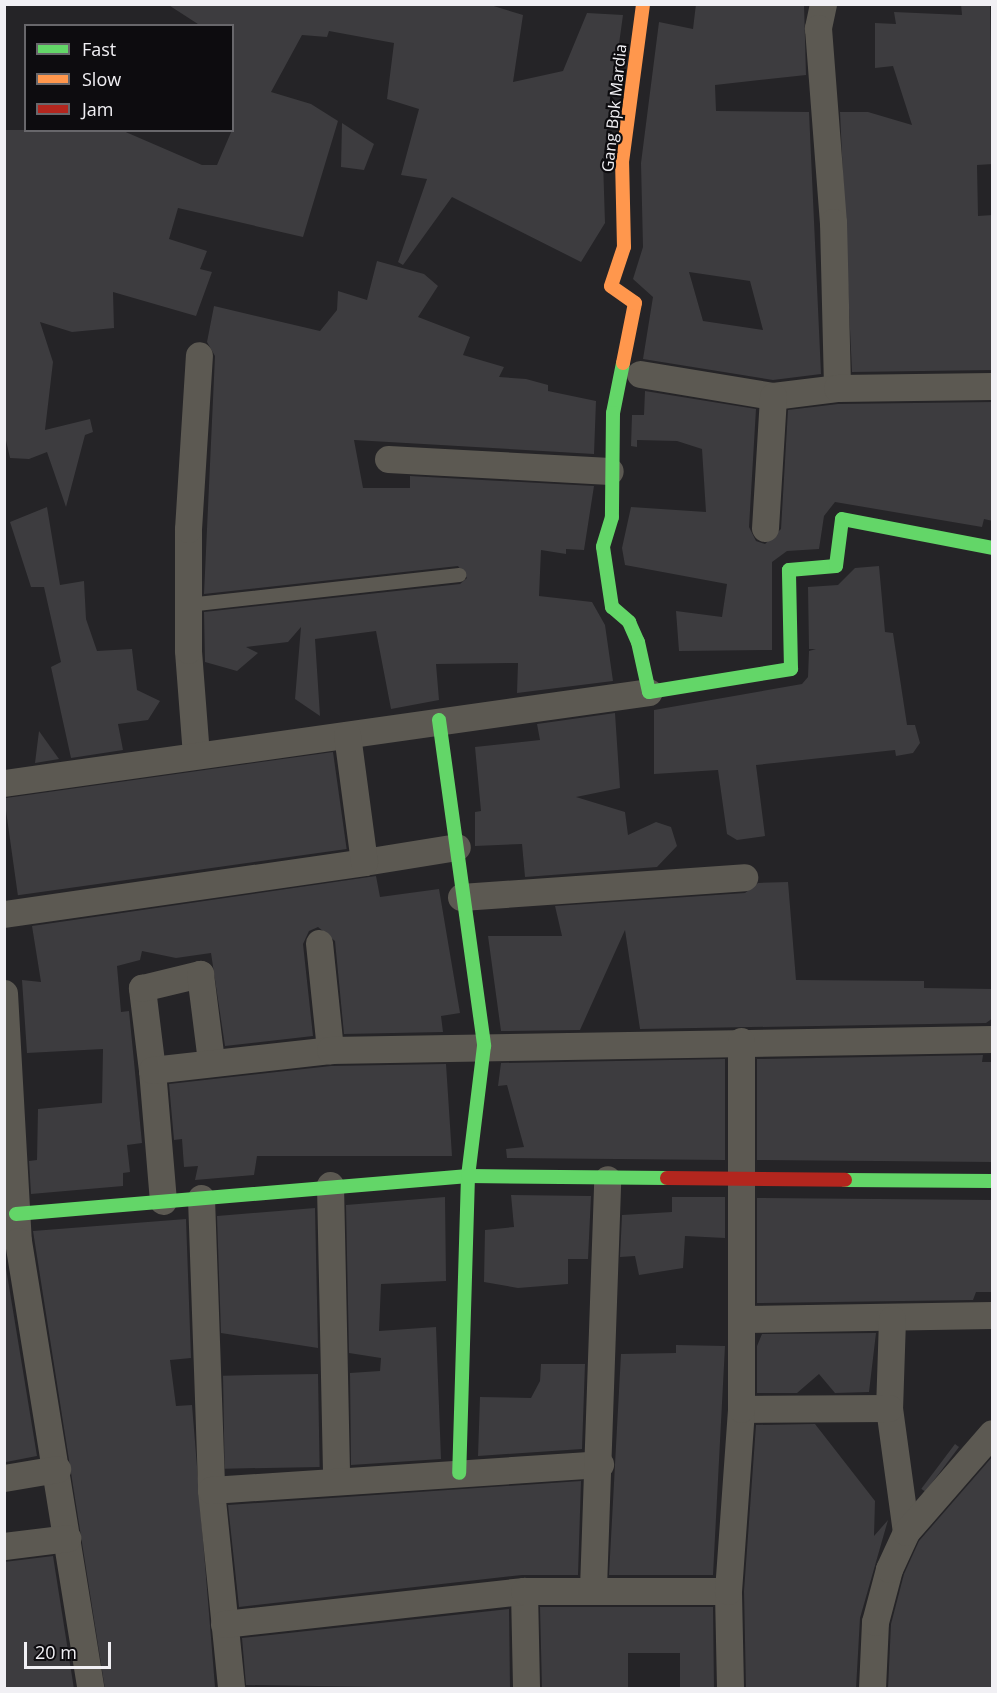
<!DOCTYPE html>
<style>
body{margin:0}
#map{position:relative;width:997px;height:1693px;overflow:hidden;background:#252427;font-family:"Open Sans",sans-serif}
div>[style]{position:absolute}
.building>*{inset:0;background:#3d3c3f;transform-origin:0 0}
.lane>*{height:14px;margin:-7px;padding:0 7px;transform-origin:7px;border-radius:7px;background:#5c5952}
.street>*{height:27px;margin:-13.5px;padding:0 13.5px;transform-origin:13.5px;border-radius:13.5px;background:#5c5952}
.fast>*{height:14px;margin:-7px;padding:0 7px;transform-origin:7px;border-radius:7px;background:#63d668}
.slow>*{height:14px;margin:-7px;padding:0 7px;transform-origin:7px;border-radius:7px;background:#ff974d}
.jam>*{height:14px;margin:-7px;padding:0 7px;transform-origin:7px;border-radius:7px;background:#b3261e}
span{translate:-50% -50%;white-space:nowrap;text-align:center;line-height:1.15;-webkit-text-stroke:4.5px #0d0c0f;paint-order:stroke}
.street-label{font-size:16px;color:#f1f0f4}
.frame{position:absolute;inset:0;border:6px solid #f1f0f4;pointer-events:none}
.legend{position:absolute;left:24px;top:24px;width:210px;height:108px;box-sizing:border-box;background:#0d0c0f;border:2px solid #68676b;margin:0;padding:8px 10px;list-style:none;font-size:18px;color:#f1f0f4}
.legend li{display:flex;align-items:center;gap:12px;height:30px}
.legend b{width:30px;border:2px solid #68676b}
.scale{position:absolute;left:24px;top:1642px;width:87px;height:27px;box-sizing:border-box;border:3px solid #f1f0f4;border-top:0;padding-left:8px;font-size:18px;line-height:21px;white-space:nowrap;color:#f1f0f4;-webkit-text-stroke:4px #0d0c0f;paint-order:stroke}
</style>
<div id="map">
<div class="building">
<div style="clip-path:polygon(167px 4px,487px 4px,523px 15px,513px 82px,563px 71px,587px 13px,623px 15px,603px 160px,605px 223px,581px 262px,452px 197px,403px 265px,398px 262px,427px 179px,401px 175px,419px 109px,387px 99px,394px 43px,329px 31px,327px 37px,302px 35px,271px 92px,311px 104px,338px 121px,303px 237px,178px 208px,169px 239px,207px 251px,200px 269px,212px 272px,196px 316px,113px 292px,114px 328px,72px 332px,40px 322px,53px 362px,45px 430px,90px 419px,93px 432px,85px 435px,66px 507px,47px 452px,29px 459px,10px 458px,4px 432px,4px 130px,121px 130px,202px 165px,217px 165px,232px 130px,232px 26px,201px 26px)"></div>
<div style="clip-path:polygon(evenodd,696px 4px,804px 4px,806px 75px,715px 85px,716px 111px,809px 112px,821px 374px,773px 380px,643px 359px,653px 297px,633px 279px,643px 247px,641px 163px,659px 22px,693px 29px,696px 4px,689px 272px,750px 281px,763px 330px,703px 321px,689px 272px)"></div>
<div style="clip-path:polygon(961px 4px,990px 4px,993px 164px,977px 165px,978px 216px,993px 215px,993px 370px,852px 372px,840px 112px,868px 112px,912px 125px,893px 66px,875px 68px,875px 23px,896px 24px,894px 12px,962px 15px)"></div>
<div style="clip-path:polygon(342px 123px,374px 144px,364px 170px,341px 167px)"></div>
<div style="clip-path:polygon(377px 261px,424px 274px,438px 286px,418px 317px,470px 337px,463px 355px,504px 367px,499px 377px,526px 379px,548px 385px,548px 391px,596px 401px,594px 454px,354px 440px,363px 488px,410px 488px,410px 476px,594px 486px,584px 550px,566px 549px,566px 554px,541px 550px,539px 596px,592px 602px,605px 625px,613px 681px,517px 693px,518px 663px,436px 664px,439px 700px,391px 709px,376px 631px,315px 639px,320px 716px,295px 699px,301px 627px,288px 642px,246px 647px,258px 653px,237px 671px,205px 662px,204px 612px,460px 584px,467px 578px,458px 566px,204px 594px,215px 356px,207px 342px,214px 306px,320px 331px,337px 310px,338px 291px,367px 300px)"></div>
<div style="clip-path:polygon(645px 391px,756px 409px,749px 527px,756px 541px,765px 544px,781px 529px,788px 410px,838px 404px,993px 402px,993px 521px,984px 519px,982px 527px,835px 502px,824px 516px,819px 549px,787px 551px,772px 562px,772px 650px,679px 651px,676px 611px,722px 617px,727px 584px,625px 565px,622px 548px,631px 507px,706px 512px,702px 449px,677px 441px,637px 440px,637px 447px,631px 446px,632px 415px,644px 415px)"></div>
<div style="clip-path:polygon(47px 507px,60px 585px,84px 581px,86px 619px,97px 651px,132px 649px,137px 690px,160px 701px,148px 720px,118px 724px,123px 750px,71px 758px,51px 667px,61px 662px,44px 587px,31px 587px,10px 522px)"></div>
<div style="clip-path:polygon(879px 566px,885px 632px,893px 633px,907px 725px,915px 725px,920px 743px,913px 753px,896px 756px,895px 750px,756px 765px,765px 836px,737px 840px,727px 834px,718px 770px,654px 774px,654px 710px,802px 684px,808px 677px,809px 651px,816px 649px,809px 649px,808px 587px,838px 585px,855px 568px)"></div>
<div style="clip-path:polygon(615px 713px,620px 788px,576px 797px,625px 812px,628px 835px,656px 822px,671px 827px,677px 846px,657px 867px,525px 877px,522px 844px,475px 846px,475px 812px,481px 811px,475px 747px,540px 740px,537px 724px)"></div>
<div style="clip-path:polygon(39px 731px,59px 759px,35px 763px)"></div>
<div style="left:333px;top:752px;width:98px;height:332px;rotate:82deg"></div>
<div style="clip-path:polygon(376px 876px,380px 897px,439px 889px,460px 1013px,441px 1016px,443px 1032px,344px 1034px,335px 941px,318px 927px,309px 931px,303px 944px,313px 1036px,225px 1046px,211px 953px,176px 958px,142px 951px,140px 960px,117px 966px,121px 1012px,129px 1011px,142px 1143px,127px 1145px,130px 1172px,123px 1173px,123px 1186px,31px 1194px,29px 1161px,37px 1160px,38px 1109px,102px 1103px,103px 1049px,27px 1053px,22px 980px,41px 982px,32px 926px)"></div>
<div style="clip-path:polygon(788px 882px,796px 980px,924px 981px,924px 988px,993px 989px,993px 1018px,986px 1023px,640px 1029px,625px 930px,580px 1030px,501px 1031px,488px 936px,562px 936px,555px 906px,745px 893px,758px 883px)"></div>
<div style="clip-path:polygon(983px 1055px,982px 1062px,993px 1062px,993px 1162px,757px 1160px,757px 1059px)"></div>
<div style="clip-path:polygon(725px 1059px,725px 1160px,507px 1158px,506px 1149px,524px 1147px,507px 1085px,498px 1086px,501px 1063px)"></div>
<div style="clip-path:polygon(446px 1064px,452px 1156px,257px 1156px,254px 1175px,195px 1180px,198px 1166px,184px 1167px,182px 1139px,174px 1140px,169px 1084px,331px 1066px)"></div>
<div style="clip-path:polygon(511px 1195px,591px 1196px,588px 1259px,568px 1259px,568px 1284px,518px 1288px,484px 1282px,485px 1230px,514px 1227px)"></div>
<div style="clip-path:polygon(445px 1197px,446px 1281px,381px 1284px,379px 1331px,436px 1327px,441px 1459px,351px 1465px,350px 1373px,380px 1371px,381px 1358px,349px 1353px,346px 1205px)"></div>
<div style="clip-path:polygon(672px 1197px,725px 1197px,725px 1238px,685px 1236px,683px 1268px,639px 1275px,635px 1256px,620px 1257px,622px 1215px,672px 1212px)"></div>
<div style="clip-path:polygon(757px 1198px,993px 1200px,993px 1292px,976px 1292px,973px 1300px,757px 1303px)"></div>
<div style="clip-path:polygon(315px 1208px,318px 1348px,221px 1333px,217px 1216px)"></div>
<div style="clip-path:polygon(186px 1219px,191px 1358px,170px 1360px,176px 1406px,192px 1405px,215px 1687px,105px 1689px,33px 1231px)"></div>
<div style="clip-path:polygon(4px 1256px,37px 1456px,6px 1462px,4px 1454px)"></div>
<div style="clip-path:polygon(876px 1333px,869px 1392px,835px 1393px,819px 1374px,797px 1393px,757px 1393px,757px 1346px,762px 1334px)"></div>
<div style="clip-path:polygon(676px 1345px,725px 1346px,713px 1575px,609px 1575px,621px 1354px,676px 1353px)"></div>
<div style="clip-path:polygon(541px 1364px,585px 1364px,582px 1449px,478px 1456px,480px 1397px,531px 1398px,540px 1381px)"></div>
<div style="left:318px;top:1374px;width:93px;height:95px;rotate:89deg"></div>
<div style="clip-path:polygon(815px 1424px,875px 1501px,874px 1536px,888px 1520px,860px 1618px,856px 1689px,746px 1689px,744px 1591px,756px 1425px)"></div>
<div style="left:955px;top:1444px;width:5px;height:56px;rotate:37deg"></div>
<div style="clip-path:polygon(993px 1456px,993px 1689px,888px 1689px,891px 1624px,904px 1574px,919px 1541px)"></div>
<div style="clip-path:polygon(581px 1481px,578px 1575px,522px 1575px,239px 1607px,228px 1505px)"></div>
<div style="clip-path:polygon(53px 1556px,74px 1689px,4px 1689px,4px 1562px)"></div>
<div style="clip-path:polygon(540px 1607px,713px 1607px,714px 1689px,680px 1689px,680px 1653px,628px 1653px,628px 1689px,542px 1689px)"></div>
<div style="clip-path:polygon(509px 1609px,510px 1689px,246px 1685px,242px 1638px)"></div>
</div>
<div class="lane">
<div style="left:188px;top:605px;width:273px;rotate:-6.3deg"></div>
</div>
<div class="street">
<div style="left:823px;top:4px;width:25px;rotate:102deg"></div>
<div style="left:818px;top:28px;width:195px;rotate:85.6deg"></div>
<div style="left:833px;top:222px;width:166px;rotate:88.6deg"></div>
<div style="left:640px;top:374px;width:135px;rotate:9.4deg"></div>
<div style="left:773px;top:396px;width:64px;rotate:-7.1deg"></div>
<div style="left:837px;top:388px;width:155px;rotate:-0.7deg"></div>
<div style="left:388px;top:459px;width:222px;rotate:3.1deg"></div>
<div style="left:765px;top:528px;width:132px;rotate:-86.5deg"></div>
<div style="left:196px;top:755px;width:105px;rotate:-94.4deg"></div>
<div style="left:188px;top:650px;width:121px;rotate:-90deg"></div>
<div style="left:188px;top:529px;width:174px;rotate:-86.4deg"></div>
<div style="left:4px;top:783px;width:651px;rotate:-8.03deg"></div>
<div style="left:364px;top:862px;width:94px;rotate:-9.2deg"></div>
<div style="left:461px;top:897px;width:284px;rotate:-4deg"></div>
<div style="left:4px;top:914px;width:364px;rotate:-8.2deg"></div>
<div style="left:364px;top:862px;width:128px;rotate:-97.6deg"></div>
<div style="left:319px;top:943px;width:108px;rotate:84.1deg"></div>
<div style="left:4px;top:993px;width:248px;rotate:86.8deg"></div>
<div style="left:18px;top:1241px;width:453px;rotate:80.8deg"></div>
<div style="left:152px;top:1070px;width:83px;rotate:-97deg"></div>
<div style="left:142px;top:988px;width:60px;rotate:-13.6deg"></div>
<div style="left:200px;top:974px;width:88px;rotate:82.8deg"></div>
<div style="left:330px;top:1185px;width:296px;rotate:88.8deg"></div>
<div style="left:201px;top:1198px;width:292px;rotate:88deg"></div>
<div style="left:211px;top:1490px;width:199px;rotate:84.2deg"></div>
<div style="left:163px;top:1201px;width:131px;rotate:-94.8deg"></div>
<div style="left:152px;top:1070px;width:179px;rotate:-6.4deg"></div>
<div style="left:330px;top:1050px;width:662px;rotate:-0.95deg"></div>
<div style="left:741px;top:1319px;width:251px;rotate:-0.9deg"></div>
<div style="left:892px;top:1319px;width:89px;rotate:91.9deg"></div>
<div style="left:889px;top:1408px;width:125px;rotate:82.2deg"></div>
<div style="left:741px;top:1409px;width:148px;rotate:-0.4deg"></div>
<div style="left:4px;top:1478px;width:54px;rotate:-9.6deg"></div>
<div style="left:211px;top:1490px;width:390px;rotate:-3.8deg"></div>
<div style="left:4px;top:1546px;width:64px;rotate:-7.1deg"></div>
<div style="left:593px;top:1588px;width:409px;rotate:-88deg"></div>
<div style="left:524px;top:1591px;width:97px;rotate:88.8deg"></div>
<div style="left:224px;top:1624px;width:302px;rotate:-6.3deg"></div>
<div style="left:524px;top:1591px;width:204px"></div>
<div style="left:730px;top:1688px;width:97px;rotate:-91.2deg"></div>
<div style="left:728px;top:1591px;width:182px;rotate:-85.9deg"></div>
<div style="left:741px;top:1409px;width:368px;rotate:-90deg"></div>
<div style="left:872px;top:1688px;width:66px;rotate:-87.4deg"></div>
<div style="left:875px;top:1622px;width:55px;rotate:-75.2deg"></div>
<div style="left:889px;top:1569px;width:41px;rotate:-65.3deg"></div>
<div style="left:906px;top:1532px;width:131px;rotate:-49deg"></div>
</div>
<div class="fast">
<div style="left:623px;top:363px;width:51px;rotate:101.3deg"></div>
<div style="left:613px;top:413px;width:104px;rotate:90.6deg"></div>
<div style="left:612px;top:517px;width:31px;rotate:107deg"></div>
<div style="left:603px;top:547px;width:61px;rotate:81.5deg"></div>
<div style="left:612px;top:607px;width:23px;rotate:41deg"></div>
<div style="left:629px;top:622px;width:22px;rotate:66deg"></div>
<div style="left:638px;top:642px;width:51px;rotate:77.6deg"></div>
<div style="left:649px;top:692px;width:144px;rotate:-9.2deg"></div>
<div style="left:791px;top:669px;width:99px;rotate:-91.2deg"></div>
<div style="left:789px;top:570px;width:47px;rotate:-4.9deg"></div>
<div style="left:836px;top:566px;width:47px;rotate:-82.7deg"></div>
<div style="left:842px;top:519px;width:153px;rotate:10.9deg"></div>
<div style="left:439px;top:720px;width:329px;rotate:82.1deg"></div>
<div style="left:484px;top:1046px;width:131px;rotate:97deg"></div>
<div style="left:468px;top:1176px;width:297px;rotate:91.7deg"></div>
<div style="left:845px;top:1180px;width:147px;rotate:0.4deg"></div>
<div style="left:16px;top:1214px;width:454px;rotate:-4.8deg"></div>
<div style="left:468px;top:1176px;width:199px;rotate:0.6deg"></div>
</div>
<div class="slow">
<div style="left:623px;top:363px;width:61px;rotate:-78.7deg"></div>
<div style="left:635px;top:303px;width:29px;rotate:-145deg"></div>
<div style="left:611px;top:286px;width:41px;rotate:-71.6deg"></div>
<div style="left:624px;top:247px;width:85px;rotate:-91.3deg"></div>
<div style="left:622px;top:162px;width:159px;rotate:-82.4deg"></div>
</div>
<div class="jam">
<div style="left:667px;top:1178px;width:178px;rotate:0.6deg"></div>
</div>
<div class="street-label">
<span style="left:614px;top:108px;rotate:-84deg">Gang Bpk Mardia</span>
</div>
<div class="frame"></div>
<ul class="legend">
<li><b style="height:8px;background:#63d668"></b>Fast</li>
<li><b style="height:8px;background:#ff974d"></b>Slow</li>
<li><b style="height:8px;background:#b3261e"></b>Jam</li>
</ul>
<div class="scale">20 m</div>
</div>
